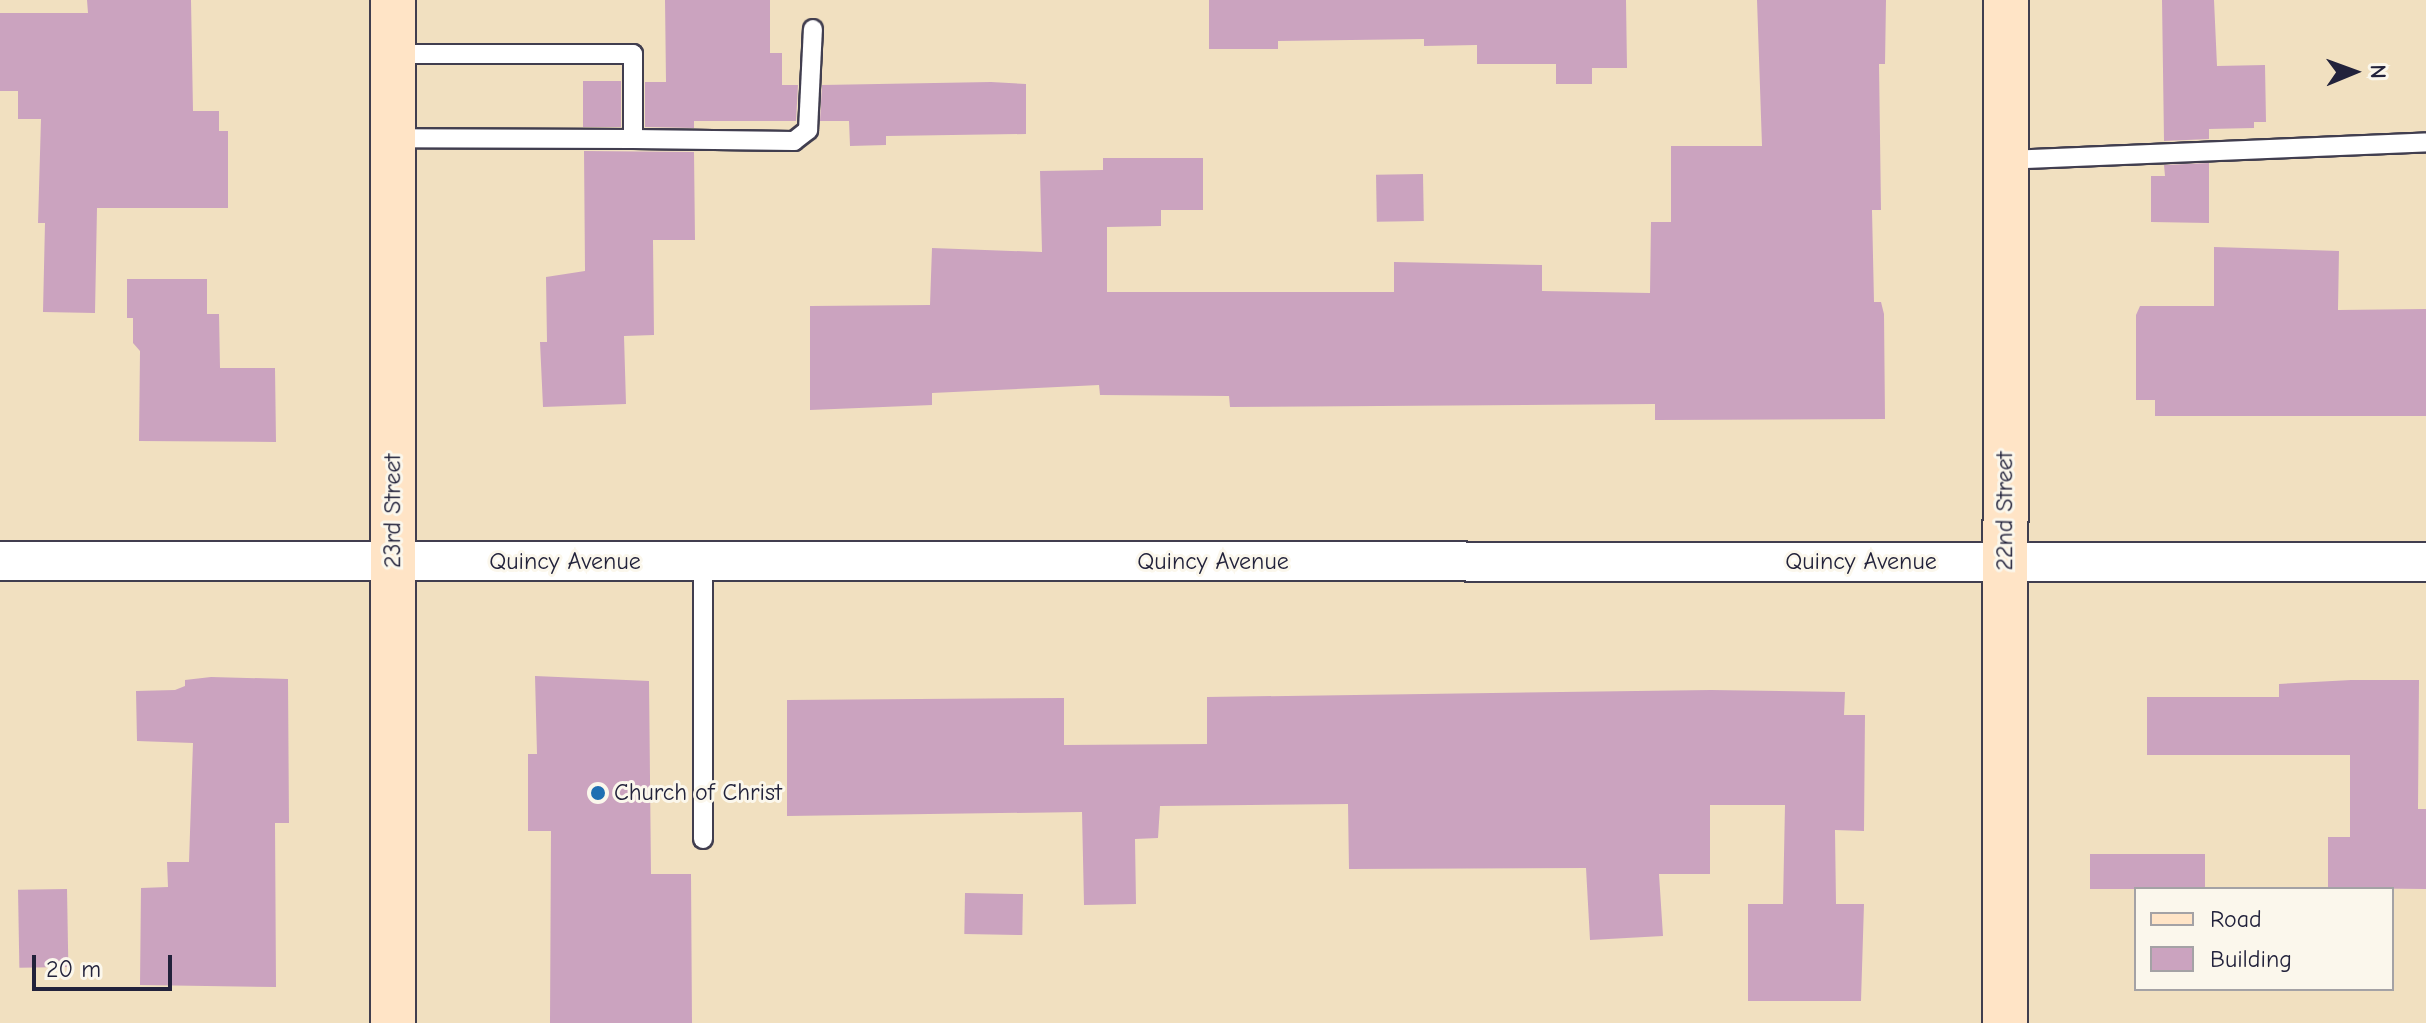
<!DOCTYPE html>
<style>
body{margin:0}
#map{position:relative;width:2426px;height:1023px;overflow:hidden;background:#f1e0c0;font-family:"Comic Neue",sans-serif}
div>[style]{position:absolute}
.building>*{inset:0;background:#cba3bf;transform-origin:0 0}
.roads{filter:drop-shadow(2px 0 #413e4f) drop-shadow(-2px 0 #413e4f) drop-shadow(0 2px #413e4f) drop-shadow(0 -2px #413e4f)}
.lane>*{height:18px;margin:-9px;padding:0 9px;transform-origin:9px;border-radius:9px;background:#fff}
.street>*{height:38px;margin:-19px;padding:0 19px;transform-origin:19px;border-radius:19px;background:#fff}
.secondary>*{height:44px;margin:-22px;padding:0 22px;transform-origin:22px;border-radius:22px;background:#ffe4c6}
.dots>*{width:22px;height:22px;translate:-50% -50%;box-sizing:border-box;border:4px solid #fbf7ec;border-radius:50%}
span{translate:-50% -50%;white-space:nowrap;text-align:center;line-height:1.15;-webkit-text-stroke:6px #fbf7ec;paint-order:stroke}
.street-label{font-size:24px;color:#22223b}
.poi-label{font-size:24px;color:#22223b}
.left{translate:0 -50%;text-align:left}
.legend{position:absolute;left:2134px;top:887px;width:260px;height:104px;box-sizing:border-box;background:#fbf7ec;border:2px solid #a4a2a5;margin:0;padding:10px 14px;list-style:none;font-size:24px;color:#22223b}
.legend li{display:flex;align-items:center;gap:16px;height:40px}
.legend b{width:40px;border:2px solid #a4a2a5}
.north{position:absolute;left:2314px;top:32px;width:80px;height:80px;-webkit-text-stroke:6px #fbf7ec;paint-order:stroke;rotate:89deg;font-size:22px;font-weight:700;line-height:32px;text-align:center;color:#22223b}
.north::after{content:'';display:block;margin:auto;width:28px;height:36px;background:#22223b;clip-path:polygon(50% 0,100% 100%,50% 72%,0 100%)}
.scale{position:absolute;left:32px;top:955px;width:140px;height:36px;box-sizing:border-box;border:4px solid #22223b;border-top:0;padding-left:10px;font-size:24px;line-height:28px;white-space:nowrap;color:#22223b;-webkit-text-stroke:6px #fbf7ec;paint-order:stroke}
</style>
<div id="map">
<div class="building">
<div style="clip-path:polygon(87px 0,191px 0,193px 111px,219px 111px,219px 131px,228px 131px,228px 208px,97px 208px,95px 313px,43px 312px,45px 223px,38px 223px,41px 119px,18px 119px,18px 91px,0 91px,0 13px,88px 13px)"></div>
<div style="clip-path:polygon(665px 0,770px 0,770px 53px,782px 53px,782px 85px,798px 85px,796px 121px,694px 121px,694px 128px,645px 127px,645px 82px,666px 82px)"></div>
<div style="clip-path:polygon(1209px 0,1626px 0,1627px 68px,1592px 68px,1592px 84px,1556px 84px,1556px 64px,1477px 64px,1477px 45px,1424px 46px,1424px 39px,1278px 41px,1278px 49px,1209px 49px)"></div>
<div style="clip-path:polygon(1757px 0,1886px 0,1885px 64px,1879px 64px,1881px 210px,1872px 210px,1874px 302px,1881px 302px,1884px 314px,1885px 419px,1655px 420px,1655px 404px,1230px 407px,1229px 396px,1100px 395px,1099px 385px,932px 393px,932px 405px,810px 410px,810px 306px,930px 305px,932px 248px,1042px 252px,1040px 171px,1103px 170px,1103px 158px,1203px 158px,1203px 210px,1161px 210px,1161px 226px,1107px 227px,1107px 292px,1394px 292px,1394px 262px,1542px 265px,1542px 291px,1650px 293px,1651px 222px,1671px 222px,1671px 146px,1762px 146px)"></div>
<div style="clip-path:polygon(2162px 0,2214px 0,2217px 66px,2265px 65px,2266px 122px,2254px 122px,2254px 128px,2209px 129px,2209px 139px,2164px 141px)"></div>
<div style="left:583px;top:81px;width:38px;height:46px"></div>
<div style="clip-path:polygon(991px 82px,1026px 84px,1026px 134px,886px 136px,886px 145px,850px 146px,849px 121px,820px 121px,822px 85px)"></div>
<div style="clip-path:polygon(584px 151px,694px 152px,695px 240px,653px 240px,654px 335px,624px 336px,626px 404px,543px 407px,540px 342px,547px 342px,546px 277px,585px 271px)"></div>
<div style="clip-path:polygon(2209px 163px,2209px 223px,2151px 222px,2151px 176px,2165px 176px,2164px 165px)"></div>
<div style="left:1423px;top:174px;width:47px;height:47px;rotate:89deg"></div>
<div style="clip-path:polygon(2214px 247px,2339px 251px,2338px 310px,2426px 309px,2426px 416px,2155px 416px,2155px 400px,2136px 400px,2136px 315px,2140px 306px,2214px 306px)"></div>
<div style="clip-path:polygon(127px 279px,207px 279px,207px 314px,219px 314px,220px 368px,275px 368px,276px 442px,139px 441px,140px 351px,133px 343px,133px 318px,127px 318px)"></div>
<div style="clip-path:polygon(535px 676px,649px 681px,651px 874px,691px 874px,692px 1023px,550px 1023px,551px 831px,528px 831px,528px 754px,537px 754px)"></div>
<div style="clip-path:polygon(211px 677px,288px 679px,289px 823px,275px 823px,276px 987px,140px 985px,141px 888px,168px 887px,167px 862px,189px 862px,193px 743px,137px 741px,136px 691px,175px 690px,185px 686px,185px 680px)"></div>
<div style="clip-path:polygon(2351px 680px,2419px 680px,2418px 809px,2426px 809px,2426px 889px,2328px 888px,2328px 837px,2350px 837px,2350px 755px,2147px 755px,2147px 697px,2279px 697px,2279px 684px)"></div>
<div style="clip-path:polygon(1711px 690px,1845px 692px,1844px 715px,1865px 715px,1864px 831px,1835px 830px,1836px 904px,1864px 904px,1861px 1001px,1748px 1001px,1748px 904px,1783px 904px,1785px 805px,1710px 805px,1710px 874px,1659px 874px,1663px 936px,1590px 940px,1586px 868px,1349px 869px,1348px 804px,1160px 806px,1158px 838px,1135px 839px,1136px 904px,1084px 905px,1082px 812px,787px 816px,787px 700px,1064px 698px,1064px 745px,1207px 744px,1207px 697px)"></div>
<div style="left:2205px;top:854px;width:35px;height:115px;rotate:90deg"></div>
<div style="left:67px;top:889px;width:78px;height:49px;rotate:89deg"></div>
<div style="left:965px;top:893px;width:58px;height:41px;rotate:1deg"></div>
</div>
<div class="roads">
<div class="lane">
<div style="left:393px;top:54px;width:240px"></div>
<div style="left:633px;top:54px;width:85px;rotate:90deg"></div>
<div style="left:633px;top:139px;width:240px;rotate:-179.8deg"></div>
<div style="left:633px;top:139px;width:161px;rotate:0.7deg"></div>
<div style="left:794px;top:141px;width:18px;rotate:-38deg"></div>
<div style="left:808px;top:130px;width:101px;rotate:-87.2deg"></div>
<div style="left:2005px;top:160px;width:421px;rotate:-2.4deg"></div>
<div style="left:703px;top:561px;width:278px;rotate:90deg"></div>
</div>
<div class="street">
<div style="left:0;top:561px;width:2426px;rotate:0.02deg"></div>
</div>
<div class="secondary">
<div style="left:393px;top:1023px;width:1023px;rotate:-90deg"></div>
<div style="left:2005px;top:1023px;width:1023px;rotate:-89.94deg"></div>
</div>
</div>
<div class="dots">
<div style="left:598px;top:793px;background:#1f6fb2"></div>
</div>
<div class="street-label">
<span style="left:393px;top:511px;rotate:-90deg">23rd Street</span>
<span style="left:2005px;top:511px;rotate:-90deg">22nd Street</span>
<span style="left:565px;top:562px">Quincy Avenue</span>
<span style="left:1213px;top:562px">Quincy Avenue</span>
<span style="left:1861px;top:562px">Quincy Avenue</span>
</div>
<div class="poi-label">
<span class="left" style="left:614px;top:793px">Church of Christ</span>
</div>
<ul class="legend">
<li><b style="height:10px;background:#ffe4c6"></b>Road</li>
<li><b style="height:22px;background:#cba3bf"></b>Building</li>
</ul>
<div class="north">N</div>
<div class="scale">20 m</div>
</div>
